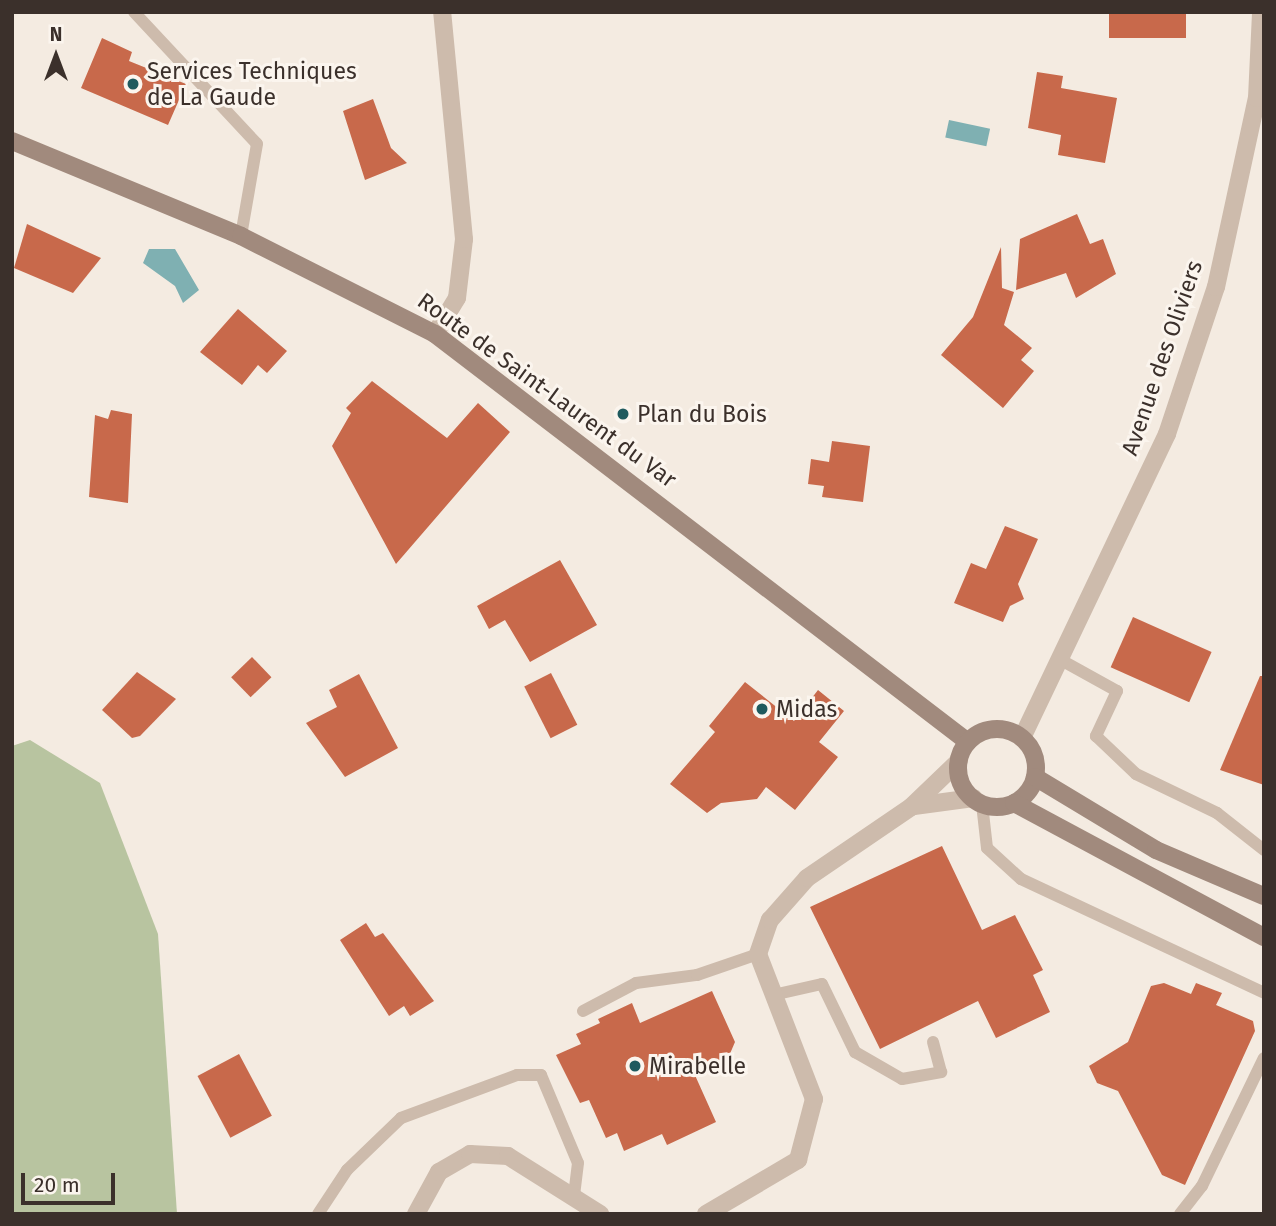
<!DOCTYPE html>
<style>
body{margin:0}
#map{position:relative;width:1276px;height:1226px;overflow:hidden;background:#f4ebe1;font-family:"Fira Sans",sans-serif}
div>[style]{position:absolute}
.green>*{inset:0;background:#b8c4a0}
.water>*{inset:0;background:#7fb0b2;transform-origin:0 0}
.building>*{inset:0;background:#c8694b;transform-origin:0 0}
.service>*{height:12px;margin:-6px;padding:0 6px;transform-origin:6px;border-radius:6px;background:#cdbbac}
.minor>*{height:18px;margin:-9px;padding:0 9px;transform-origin:9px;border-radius:9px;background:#cdbbac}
.secondary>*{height:18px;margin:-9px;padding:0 9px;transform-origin:9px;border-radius:9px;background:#a18a7d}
.secondary>.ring{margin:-9px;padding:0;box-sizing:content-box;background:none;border:18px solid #a18a7d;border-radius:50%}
.dots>*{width:19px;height:19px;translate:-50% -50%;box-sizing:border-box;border:4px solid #fbf5ee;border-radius:50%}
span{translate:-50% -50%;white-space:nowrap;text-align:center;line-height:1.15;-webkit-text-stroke:6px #fbf5ee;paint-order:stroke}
.poi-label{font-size:23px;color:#3b302b}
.left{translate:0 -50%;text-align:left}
.street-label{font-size:23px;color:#3b302b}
.frame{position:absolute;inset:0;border:14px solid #3b302b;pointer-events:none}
.north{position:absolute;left:21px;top:21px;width:70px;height:70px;-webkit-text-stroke:5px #fbf5ee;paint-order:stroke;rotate:0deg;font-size:19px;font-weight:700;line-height:28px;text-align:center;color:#3b302b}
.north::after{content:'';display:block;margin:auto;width:24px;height:32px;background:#3b302b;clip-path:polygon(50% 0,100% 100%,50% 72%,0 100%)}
.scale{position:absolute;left:21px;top:1173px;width:94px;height:32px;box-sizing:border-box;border:4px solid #3b302b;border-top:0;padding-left:9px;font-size:21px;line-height:24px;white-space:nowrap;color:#3b302b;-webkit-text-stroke:5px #fbf5ee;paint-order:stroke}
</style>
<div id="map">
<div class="green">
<div style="clip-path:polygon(30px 740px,100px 783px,158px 934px,177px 1214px,12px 1214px,12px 746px)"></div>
</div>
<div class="water">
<div style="left:949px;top:120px;width:42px;height:18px;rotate:12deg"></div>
<div style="clip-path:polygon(149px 249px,175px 249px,199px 290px,183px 303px,175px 286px,143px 263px)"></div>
</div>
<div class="building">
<div style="left:1109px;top:12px;width:77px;height:26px"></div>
<div style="clip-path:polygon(102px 38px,132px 52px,129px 61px,186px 84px,168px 125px,81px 88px)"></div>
<div style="clip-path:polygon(1037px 72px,1063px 76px,1061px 88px,1117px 98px,1105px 163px,1058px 155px,1061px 135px,1028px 128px)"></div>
<div style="clip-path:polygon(373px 99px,391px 148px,407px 163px,365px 180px,343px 111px)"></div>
<div style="clip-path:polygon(1077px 214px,1090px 244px,1103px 239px,1116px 274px,1076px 298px,1066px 273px,1016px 290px,1020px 239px)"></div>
<div style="clip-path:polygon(27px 224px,101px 258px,73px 293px,14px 268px)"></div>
<div style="clip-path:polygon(1001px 247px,1002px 288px,1014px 292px,1004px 325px,1032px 348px,1021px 360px,1034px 371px,1003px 408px,941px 355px,973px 317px)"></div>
<div style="clip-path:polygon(238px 309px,287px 351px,267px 373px,258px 365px,242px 385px,200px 352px)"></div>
<div style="clip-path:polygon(372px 381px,447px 438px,478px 403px,510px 432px,396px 564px,332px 446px,351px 413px,346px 408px)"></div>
<div style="clip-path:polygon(111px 410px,132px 414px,128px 503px,89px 497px,95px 415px,108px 419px)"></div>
<div style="clip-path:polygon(832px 441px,870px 446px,863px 502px,822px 497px,824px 486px,808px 484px,811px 459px,829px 462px)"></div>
<div style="clip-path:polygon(1005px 526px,1038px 539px,1018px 584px,1024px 599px,1010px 606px,1003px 622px,954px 603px,971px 563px,986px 569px)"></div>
<div style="clip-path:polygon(560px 560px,597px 625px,530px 662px,505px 620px,489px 629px,477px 606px)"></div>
<div style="left:1133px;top:617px;width:86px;height:55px;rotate:24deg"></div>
<div style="left:252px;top:657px;width:28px;height:29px;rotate:46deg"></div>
<div style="clip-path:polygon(137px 672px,176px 699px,140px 736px,132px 738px,102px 710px)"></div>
<div style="left:551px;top:673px;width:58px;height:30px;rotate:63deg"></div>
<div style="clip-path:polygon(359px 674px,398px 748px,345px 777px,306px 723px,337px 707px,329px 690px)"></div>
<div style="clip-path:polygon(1260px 676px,1264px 676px,1264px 785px,1220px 770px)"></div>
<div style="clip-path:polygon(745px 682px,794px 721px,818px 690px,844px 711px,819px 742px,838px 757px,795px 810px,766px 787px,757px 799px,721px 803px,707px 813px,670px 784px,715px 732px,709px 726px)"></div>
<div style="clip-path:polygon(942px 846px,982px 930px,1015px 915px,1043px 970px,1033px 975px,1050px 1012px,996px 1038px,978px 1001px,880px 1049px,810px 907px)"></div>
<div style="clip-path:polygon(366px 923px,375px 937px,383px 933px,434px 1001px,410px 1016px,404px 1006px,389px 1016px,340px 940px)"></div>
<div style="clip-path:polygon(1164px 983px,1191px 994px,1196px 983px,1222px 993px,1216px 1005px,1253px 1021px,1255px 1031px,1185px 1185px,1162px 1175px,1118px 1091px,1097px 1083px,1089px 1066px,1128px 1042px,1151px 986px)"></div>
<div style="clip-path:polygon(712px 991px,735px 1042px,729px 1056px,694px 1073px,716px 1122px,667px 1145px,662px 1134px,624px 1151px,617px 1133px,606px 1138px,589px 1100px,580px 1103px,556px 1055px,581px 1044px,576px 1034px,600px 1023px,598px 1019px,632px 1003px,640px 1023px)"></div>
<div style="left:239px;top:1054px;width:70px;height:47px;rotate:62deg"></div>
</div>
<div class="service">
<div style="left:134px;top:12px;width:180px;rotate:47deg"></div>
<div style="left:257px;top:144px;width:93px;rotate:99.9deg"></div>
<div style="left:1061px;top:660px;width:64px;rotate:29deg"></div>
<div style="left:1117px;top:691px;width:50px;rotate:115deg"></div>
<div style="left:1096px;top:736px;width:55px;rotate:43.5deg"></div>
<div style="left:1136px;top:774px;width:90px;rotate:25.7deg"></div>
<div style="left:1217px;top:813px;width:60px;rotate:38.2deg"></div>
<div style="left:982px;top:804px;width:44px;rotate:83.5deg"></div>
<div style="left:987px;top:848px;width:46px;rotate:42.4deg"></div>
<div style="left:1021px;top:879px;width:268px;rotate:25.1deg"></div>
<div style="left:773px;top:995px;width:50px;rotate:-12.7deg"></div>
<div style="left:822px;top:984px;width:76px;rotate:64.1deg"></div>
<div style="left:855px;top:1052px;width:54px;rotate:29.9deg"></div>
<div style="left:902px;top:1079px;width:40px;rotate:-10deg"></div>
<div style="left:941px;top:1072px;width:31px;rotate:-105deg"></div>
<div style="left:583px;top:1011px;width:60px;rotate:-27.8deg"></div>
<div style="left:636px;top:983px;width:62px;rotate:-7.5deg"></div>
<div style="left:697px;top:975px;width:65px;rotate:-19deg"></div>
<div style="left:318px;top:1214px;width:53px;rotate:-56.6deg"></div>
<div style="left:347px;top:1170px;width:75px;rotate:-43.9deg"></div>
<div style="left:401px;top:1118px;width:124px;rotate:-20.3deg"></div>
<div style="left:517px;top:1075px;width:24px"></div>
<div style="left:541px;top:1075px;width:95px;rotate:67.2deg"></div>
<div style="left:578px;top:1163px;width:31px;rotate:97deg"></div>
<div style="left:1180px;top:1214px;width:36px;rotate:-52deg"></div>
<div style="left:1202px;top:1186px;width:142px;rotate:-64.2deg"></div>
</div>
<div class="minor">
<div style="left:435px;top:334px;width:42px;rotate:-58.6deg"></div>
<div style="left:457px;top:298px;width:59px;rotate:-83.2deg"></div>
<div style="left:464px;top:239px;width:228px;rotate:-95.5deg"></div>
<div style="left:1022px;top:738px;width:337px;rotate:-64.5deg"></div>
<div style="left:1167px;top:434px;width:155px;rotate:-71.6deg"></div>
<div style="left:1216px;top:287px;width:193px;rotate:-77.8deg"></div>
<div style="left:1257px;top:98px;width:86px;rotate:-87.3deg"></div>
<div style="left:914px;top:806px;width:60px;rotate:-7.7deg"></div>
<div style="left:416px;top:1214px;width:48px;rotate:-61.3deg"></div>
<div style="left:439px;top:1172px;width:36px;rotate:-30deg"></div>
<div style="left:470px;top:1154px;width:38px;rotate:3deg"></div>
<div style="left:508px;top:1156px;width:109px;rotate:32.2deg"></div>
<div style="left:706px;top:1214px;width:107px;rotate:-30.4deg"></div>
<div style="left:798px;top:1160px;width:63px;rotate:-75.3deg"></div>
<div style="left:814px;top:1099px;width:155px;rotate:-111.1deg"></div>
<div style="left:758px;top:954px;width:36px;rotate:-71deg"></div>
<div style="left:770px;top:920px;width:56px;rotate:-48.6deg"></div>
<div style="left:807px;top:878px;width:126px;rotate:-34.3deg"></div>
<div style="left:911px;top:807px;width:66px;rotate:-43.8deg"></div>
</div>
<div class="secondary">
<div style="left:12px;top:141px;width:248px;rotate:22.5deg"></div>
<div style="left:241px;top:236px;width:217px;rotate:26.8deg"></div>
<div style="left:435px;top:334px;width:671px;rotate:37.43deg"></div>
<div class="ring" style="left:958px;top:729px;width:60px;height:60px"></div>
<div style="left:1035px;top:777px;width:141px;rotate:31.1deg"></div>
<div style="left:1156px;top:850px;width:117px;rotate:23.1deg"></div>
<div style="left:1014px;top:803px;width:284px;rotate:28.2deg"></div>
</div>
<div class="dots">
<div style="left:133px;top:84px;background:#1f5a5e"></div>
<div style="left:623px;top:414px;background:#1f5a5e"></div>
<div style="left:762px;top:709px;background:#1f5a5e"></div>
<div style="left:635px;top:1066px;background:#1f5a5e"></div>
</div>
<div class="poi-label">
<span class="left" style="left:147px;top:84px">Services Techniques<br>de La Gaude</span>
<span class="left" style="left:637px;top:414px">Plan du Bois</span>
<span class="left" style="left:776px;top:709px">Midas</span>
<span class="left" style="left:649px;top:1066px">Mirabelle</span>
</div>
<div class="street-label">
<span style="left:1162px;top:358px;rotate:-71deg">Avenue des Oliviers</span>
<span style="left:547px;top:390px;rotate:36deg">Route de Saint-Laurent du Var</span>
</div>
<div class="frame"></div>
<div class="north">N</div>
<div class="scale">20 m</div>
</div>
